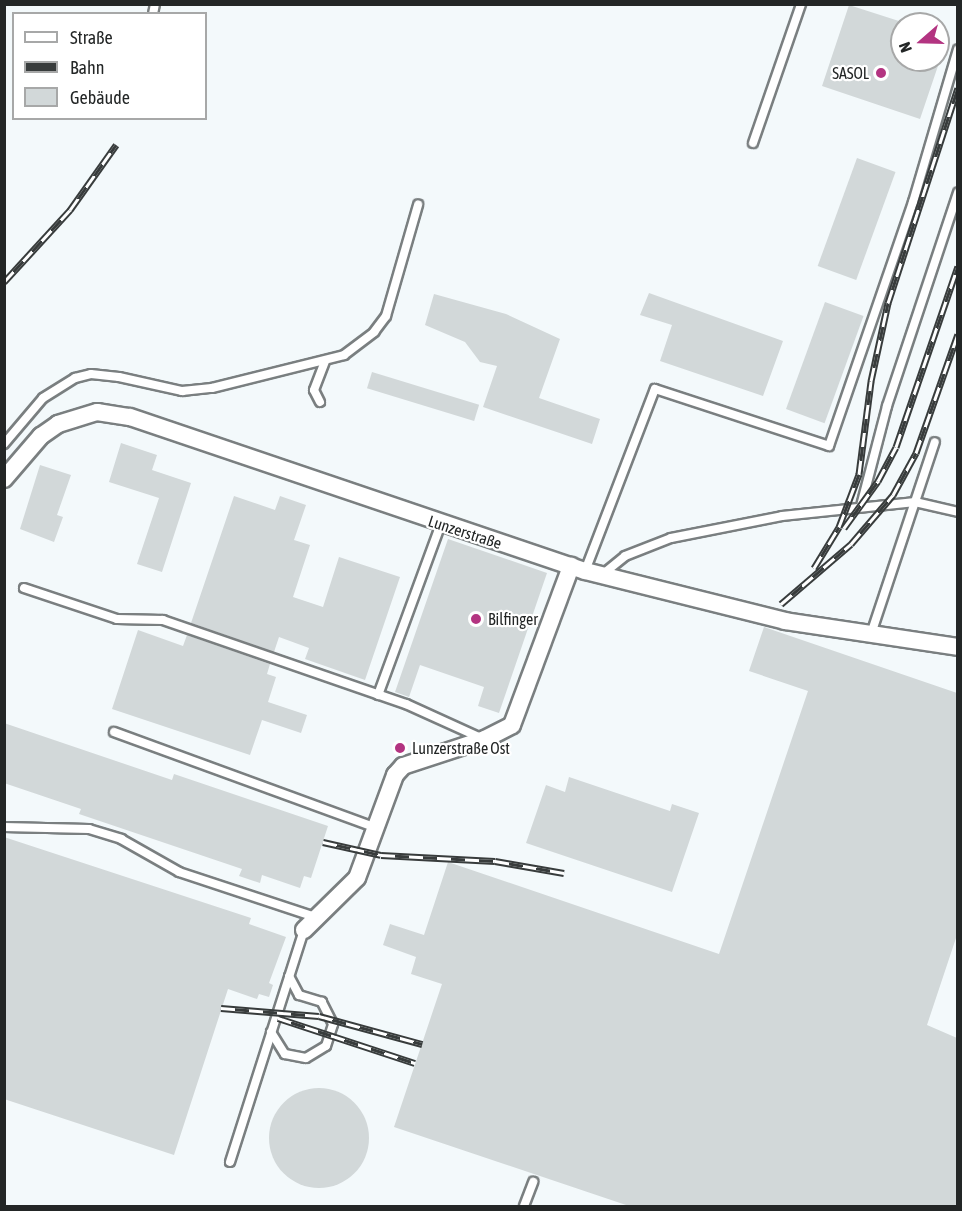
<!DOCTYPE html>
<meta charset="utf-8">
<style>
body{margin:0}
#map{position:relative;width:962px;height:1211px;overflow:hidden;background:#f3f9fb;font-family:"Asap Condensed",sans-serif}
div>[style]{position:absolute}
.building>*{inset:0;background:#d2d8d9;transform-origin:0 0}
.round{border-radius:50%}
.roads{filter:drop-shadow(2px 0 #7a7f80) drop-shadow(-2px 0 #7a7f80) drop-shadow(0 2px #7a7f80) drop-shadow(0 -2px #7a7f80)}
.service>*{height:8px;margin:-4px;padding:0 4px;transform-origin:4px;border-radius:4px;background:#fff}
.minor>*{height:16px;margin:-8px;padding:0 8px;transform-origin:8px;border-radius:8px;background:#fff}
.rail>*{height:7px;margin-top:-3.5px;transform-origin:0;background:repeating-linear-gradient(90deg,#fff 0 14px,#383c3c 0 28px);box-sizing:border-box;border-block:2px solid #383c3c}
.dots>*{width:16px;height:16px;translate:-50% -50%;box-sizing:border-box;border:3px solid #fff;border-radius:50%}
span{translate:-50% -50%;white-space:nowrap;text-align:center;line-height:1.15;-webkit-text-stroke:4.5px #fff;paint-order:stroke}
.poi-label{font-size:16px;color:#232626}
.right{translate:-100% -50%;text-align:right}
.left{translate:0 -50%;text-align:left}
.street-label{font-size:16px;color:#232626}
.frame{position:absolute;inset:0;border:6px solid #232626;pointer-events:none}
.legend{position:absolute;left:12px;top:12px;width:195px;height:108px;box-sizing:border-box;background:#fff;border:2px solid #a7a8a8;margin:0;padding:8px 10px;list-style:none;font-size:18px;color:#232626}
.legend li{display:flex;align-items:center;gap:12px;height:30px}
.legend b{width:30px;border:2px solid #a7a8a8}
.north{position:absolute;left:890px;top:12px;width:60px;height:60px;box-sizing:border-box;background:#fff;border:2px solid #a7a8a8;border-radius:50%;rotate:250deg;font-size:16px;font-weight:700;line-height:24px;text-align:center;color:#232626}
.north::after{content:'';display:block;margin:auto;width:21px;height:27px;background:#b33481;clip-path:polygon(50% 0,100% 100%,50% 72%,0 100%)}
</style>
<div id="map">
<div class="building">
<div style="clip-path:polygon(849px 5px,902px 22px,902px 60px,940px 60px,920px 119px,822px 86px)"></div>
<div style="left:857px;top:158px;width:41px;height:115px;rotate:20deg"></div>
<div style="clip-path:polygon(649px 293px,783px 341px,763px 396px,660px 361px,672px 325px,640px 315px)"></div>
<div style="clip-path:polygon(434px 294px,506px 314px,560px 339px,539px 398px,600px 419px,592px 444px,483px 407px,497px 366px,480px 362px,465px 342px,425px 325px)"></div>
<div style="left:825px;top:302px;width:41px;height:114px;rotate:20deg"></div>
<div style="left:372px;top:372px;width:112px;height:17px;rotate:17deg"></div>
<div style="clip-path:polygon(121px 443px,157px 455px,152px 470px,191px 483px,162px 572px,137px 564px,159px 498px,109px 482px)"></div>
<div style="clip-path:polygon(40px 465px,71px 475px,57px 515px,63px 517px,54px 542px,20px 529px)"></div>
<div style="clip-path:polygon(234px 496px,275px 510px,280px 496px,306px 505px,294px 540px,310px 545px,293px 597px,323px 607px,339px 557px,400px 577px,365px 680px,305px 659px,309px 648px,279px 637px,274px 652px,191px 623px)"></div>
<div style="clip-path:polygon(448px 539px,547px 573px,499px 713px,478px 706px,484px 687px,420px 665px,409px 697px,395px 692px)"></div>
<div style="clip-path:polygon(764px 627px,957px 693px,957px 935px,927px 1025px,957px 1038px,957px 1206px,629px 1206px,394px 1127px,442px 984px,411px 974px,416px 957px,383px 945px,390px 924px,424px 935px,448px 862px,719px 954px,808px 691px,749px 671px)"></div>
<div style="clip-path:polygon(138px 630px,183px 646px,187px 635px,270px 664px,267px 674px,276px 677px,268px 702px,307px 715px,301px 733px,262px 720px,250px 755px,112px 709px)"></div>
<div style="clip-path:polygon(4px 723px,172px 780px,174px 774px,328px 826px,311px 878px,304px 876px,300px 888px,262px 875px,260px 883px,239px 876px,242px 869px,79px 814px,81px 809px,4px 783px)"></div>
<div style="clip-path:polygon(569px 777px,670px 811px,672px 804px,699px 813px,672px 892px,526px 843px,546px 785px,565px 792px)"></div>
<div style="clip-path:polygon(4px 837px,251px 918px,249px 924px,286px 937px,269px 983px,273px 985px,269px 997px,259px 994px,257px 999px,228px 989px,174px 1155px,4px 1099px)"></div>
<div class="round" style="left:269px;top:1088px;width:100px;height:100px"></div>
</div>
<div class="roads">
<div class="service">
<div style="left:153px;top:14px;width:10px;rotate:-79deg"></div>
<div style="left:753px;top:143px;width:147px;rotate:-70.9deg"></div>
<div style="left:320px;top:402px;width:13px;rotate:-117deg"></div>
<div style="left:314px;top:390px;width:30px;rotate:-69deg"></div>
<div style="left:4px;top:444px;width:60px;rotate:-49.7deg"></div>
<div style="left:43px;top:398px;width:38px;rotate:-32deg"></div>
<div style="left:75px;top:378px;width:16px;rotate:-14deg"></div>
<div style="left:91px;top:374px;width:28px;rotate:6deg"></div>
<div style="left:119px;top:377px;width:65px;rotate:12.5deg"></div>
<div style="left:182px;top:391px;width:30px;rotate:-6deg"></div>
<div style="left:212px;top:388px;width:136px;rotate:-14deg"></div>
<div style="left:344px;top:355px;width:38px;rotate:-37deg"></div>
<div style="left:374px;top:332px;width:20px;rotate:-53deg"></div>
<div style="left:386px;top:316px;width:116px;rotate:-73.9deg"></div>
<div style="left:861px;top:506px;width:103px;rotate:-75.4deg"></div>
<div style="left:887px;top:406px;width:225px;rotate:-71.6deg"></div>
<div style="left:585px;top:571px;width:195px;rotate:-69deg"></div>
<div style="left:655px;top:389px;width:183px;rotate:18.1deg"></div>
<div style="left:829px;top:446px;width:258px;rotate:-71deg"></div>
<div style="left:913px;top:202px;width:159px;rotate:-73.6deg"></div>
<div style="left:603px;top:574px;width:28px;rotate:-39deg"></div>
<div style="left:625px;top:556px;width:49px;rotate:-21.4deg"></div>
<div style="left:671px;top:538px;width:113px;rotate:-11.2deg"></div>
<div style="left:782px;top:516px;width:134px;rotate:-6deg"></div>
<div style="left:915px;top:502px;width:44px;rotate:13.1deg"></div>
<div style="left:24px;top:588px;width:98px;rotate:18.4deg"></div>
<div style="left:117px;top:619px;width:46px;rotate:1.2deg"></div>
<div style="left:163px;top:620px;width:257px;rotate:19.1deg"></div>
<div style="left:406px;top:704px;width:82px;rotate:24.4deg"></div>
<div style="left:871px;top:634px;width:202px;rotate:-71.6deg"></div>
<div style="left:378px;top:695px;width:182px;rotate:-69.8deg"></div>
<div style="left:114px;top:732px;width:280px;rotate:20.1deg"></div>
<div style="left:4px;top:827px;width:85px;rotate:1.3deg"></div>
<div style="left:89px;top:829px;width:34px;rotate:17deg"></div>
<div style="left:121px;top:839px;width:67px;rotate:29.6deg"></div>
<div style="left:179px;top:872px;width:143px;rotate:18.3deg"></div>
<div style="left:271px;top:1032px;width:26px;rotate:58deg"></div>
<div style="left:285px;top:1054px;width:21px;rotate:11deg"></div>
<div style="left:306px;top:1058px;width:23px;rotate:-31deg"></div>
<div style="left:326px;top:1046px;width:23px;rotate:-72deg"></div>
<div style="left:333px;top:1024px;width:25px;rotate:-117deg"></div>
<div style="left:322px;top:1002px;width:24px;rotate:-163deg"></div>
<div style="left:299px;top:995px;width:21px;rotate:-118deg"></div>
<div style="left:230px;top:1162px;width:244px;rotate:-72.3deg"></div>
<div style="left:524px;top:1206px;width:26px;rotate:-69deg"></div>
</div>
<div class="minor">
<div style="left:4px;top:479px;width:57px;rotate:-49.3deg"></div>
<div style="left:41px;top:436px;width:21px;rotate:-35deg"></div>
<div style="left:58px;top:424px;width:41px;rotate:-17.1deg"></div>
<div style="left:97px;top:412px;width:33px;rotate:9deg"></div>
<div style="left:130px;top:417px;width:480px;rotate:18.7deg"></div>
<div style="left:585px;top:571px;width:206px;rotate:14deg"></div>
<div style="left:785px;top:621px;width:175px;rotate:8.5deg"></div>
<div style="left:304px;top:930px;width:74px;rotate:-44.5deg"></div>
<div style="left:357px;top:878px;width:110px;rotate:-69.7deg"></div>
<div style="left:395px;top:775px;width:12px;rotate:-48deg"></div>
<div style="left:403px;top:766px;width:86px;rotate:-18.2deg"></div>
<div style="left:485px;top:739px;width:30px;rotate:-27deg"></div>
<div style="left:512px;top:725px;width:170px;rotate:-69.6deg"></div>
</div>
</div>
<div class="rail">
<div style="left:4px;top:282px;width:98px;rotate:-47.5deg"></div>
<div style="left:70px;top:210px;width:80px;rotate:-54.7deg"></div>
<div style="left:844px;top:528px;width:58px;rotate:-54.1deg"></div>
<div style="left:878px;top:481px;width:38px;rotate:-62deg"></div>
<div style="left:896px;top:447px;width:191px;rotate:-71.1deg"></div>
<div style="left:814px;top:568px;width:48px;rotate:-58.6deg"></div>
<div style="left:839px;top:527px;width:57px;rotate:-69.3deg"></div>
<div style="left:859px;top:474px;width:94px;rotate:-82.6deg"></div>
<div style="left:871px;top:381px;width:80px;rotate:-77.7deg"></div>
<div style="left:888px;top:303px;width:226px;rotate:-72deg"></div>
<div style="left:781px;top:604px;width:92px;rotate:-40.6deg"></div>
<div style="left:851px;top:544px;width:65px;rotate:-49.4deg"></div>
<div style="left:893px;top:495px;width:48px;rotate:-61.3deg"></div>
<div style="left:916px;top:453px;width:126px;rotate:-70.6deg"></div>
<div style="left:323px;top:842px;width:59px;rotate:12.6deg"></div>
<div style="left:381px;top:855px;width:114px;rotate:3deg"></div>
<div style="left:495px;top:861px;width:70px;rotate:9.9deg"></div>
<div style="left:221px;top:1008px;width:98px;rotate:4.7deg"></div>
<div style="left:319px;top:1016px;width:107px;rotate:15.2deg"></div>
<div style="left:278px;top:1018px;width:144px;rotate:18.2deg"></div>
</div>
<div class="dots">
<div style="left:881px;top:73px;background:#b33481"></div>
<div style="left:476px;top:619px;background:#b33481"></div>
<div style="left:400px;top:748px;background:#b33481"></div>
</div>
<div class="poi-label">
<span class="right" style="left:869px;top:73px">SASOL</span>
<span class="left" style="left:488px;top:619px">Bilfinger</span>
<span class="left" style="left:412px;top:748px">Lunzerstraße Ost</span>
</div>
<div class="street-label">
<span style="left:465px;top:532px;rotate:18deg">Lunzerstraße</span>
</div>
<div class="frame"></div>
<ul class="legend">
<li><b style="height:8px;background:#fff"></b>Straße</li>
<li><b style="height:8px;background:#383c3c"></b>Bahn</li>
<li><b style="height:16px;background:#d2d8d9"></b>Gebäude</li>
</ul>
<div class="north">N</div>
</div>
